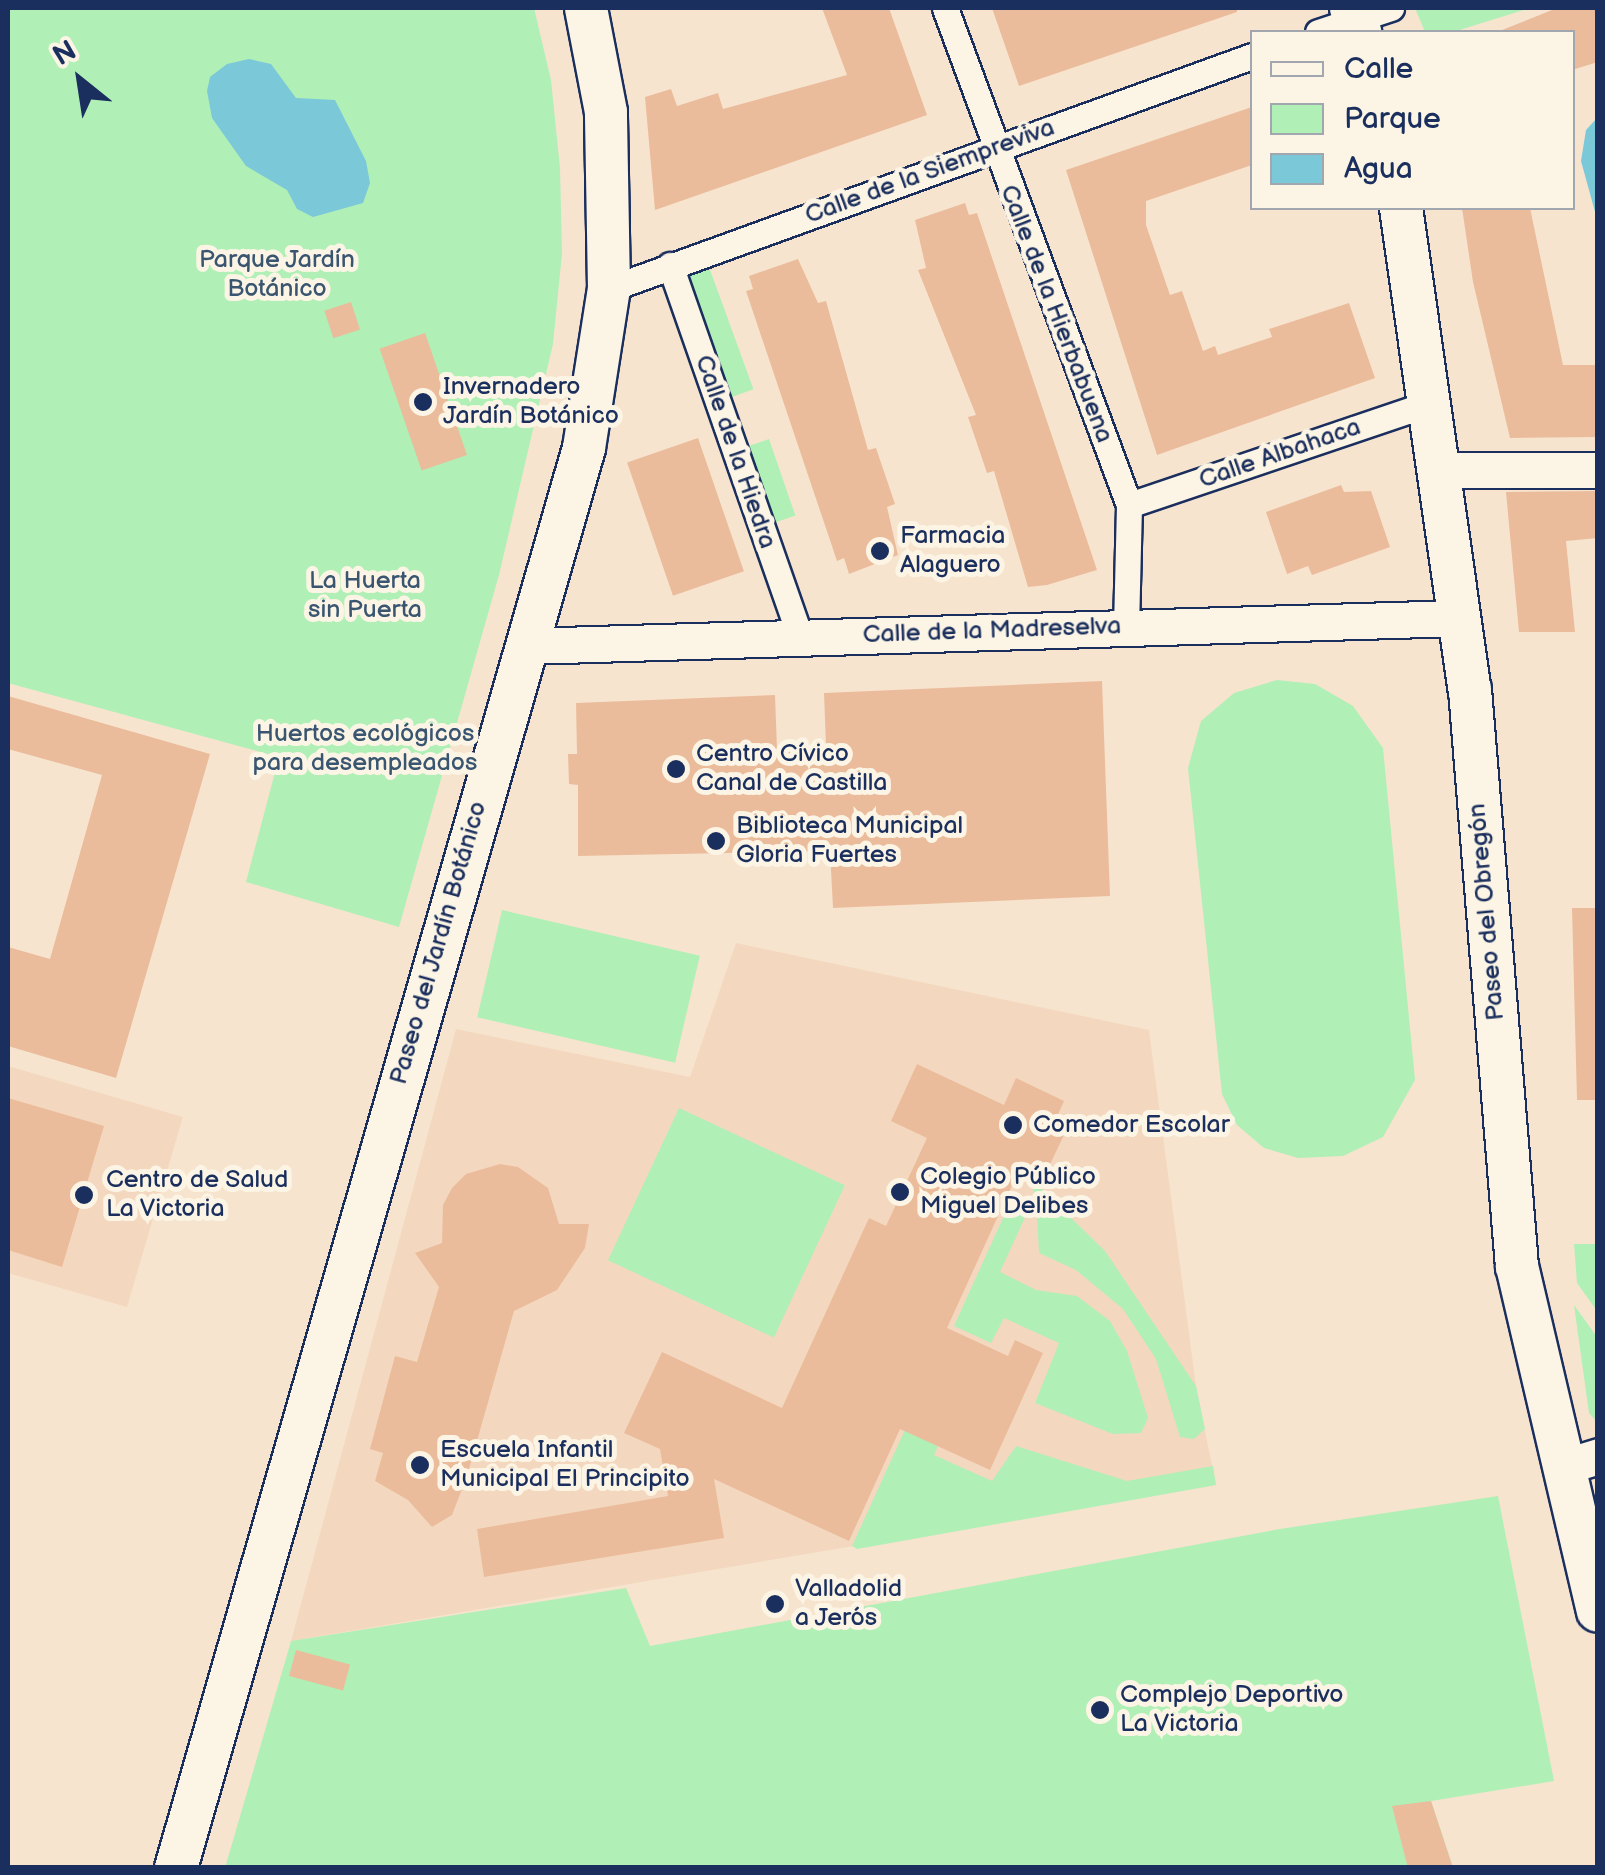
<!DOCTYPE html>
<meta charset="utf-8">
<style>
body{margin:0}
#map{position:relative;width:1605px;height:1875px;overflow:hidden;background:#f7e4cf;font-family:"Balsamiq Sans",sans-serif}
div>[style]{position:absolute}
.built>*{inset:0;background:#f3d8bf}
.green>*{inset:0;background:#b0efb6;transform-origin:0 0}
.water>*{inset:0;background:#7bc8d9}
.building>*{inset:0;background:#ebbc9b;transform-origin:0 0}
.roads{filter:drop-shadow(2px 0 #1b2f5e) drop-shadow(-2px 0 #1b2f5e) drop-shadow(0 2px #1b2f5e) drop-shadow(0 -2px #1b2f5e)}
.pedestrian>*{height:25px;margin:-12.5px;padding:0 12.5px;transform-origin:12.5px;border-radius:12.5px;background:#fcf5e5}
.minor>*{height:35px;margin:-17.5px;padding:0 17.5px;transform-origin:17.5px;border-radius:17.5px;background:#fcf5e5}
.tertiary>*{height:42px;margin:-21px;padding:0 21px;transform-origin:21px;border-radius:21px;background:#fcf5e5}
.dots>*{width:28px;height:28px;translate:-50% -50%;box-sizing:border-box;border:5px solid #fcf5e5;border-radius:50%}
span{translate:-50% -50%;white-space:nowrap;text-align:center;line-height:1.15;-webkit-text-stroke:10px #fcf5e5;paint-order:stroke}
.street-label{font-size:25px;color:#1b2f5e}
.park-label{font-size:25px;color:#395570}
.poi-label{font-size:25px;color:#1b2f5e}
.left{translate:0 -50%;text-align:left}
.frame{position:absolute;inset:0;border:10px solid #1b2f5e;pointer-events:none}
.legend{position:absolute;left:1250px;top:30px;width:325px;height:180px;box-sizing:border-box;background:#fcf5e5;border:2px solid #a2a6af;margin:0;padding:12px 18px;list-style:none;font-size:30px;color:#1b2f5e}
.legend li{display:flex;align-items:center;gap:20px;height:50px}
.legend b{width:50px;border:2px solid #a2a6af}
.north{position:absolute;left:30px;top:30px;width:100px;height:100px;-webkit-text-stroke:8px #fcf5e5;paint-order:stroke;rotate:330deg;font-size:28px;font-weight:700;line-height:40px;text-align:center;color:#1b2f5e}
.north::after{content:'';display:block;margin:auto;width:35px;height:45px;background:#1b2f5e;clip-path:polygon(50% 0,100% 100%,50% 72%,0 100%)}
</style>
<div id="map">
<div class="built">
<div style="clip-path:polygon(736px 943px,1149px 1030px,1196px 1386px,1216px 1485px,291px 1641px,456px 1029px,690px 1077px)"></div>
<div style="clip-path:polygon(8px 1066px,183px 1117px,127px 1307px,8px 1273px)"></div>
</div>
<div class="green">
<div style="clip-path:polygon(8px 8px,534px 8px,551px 80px,560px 168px,562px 254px,553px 344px,499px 575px,399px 927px,246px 882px,279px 757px,8px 683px)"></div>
<div style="clip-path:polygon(1415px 8px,1530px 8px,1453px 32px,1425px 32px)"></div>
<div style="left:709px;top:267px;width:130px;height:40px;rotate:70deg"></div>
<div style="left:769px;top:439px;width:81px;height:44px;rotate:71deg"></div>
<div style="clip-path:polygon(1277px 680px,1315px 684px,1353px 706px,1383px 748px,1415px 1080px,1383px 1137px,1343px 1156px,1298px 1158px,1264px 1148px,1237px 1125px,1222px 1094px,1188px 768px,1201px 721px,1234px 693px)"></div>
<div style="left:502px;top:910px;width:203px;height:110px;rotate:13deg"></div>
<div style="left:679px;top:1108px;width:183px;height:168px;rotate:25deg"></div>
<div style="clip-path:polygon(1028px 1176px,1105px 1251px,1196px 1386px,1205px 1429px,1194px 1439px,1180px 1437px,1156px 1359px,1123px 1309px,1076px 1270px,1039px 1253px,1036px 1196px)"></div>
<div style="clip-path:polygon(1013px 1196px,1027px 1213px,1000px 1272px,1036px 1290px,1077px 1296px,1110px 1321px,1127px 1351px,1148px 1418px,1141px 1433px,1113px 1434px,1035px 1403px,1059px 1343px,1004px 1318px,991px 1343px,954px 1326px)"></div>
<div style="clip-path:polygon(1574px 1244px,1597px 1244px,1597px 1311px,1577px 1283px)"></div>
<div style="clip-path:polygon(1574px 1305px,1597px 1337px,1597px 1422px,1589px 1413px)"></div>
<div style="clip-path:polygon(920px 1397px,952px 1412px,934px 1455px,992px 1481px,1016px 1446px,1127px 1481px,1213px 1466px,1216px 1485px,857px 1549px,852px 1546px)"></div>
<div style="clip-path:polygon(1498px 1496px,1554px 1781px,1431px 1801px,1453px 1867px,225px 1868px,291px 1641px,626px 1588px,650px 1646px,1280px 1529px)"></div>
</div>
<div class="water">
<div style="clip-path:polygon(249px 59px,271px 64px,296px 98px,335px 100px,366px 161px,370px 183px,363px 203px,313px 217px,297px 209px,287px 190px,246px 166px,212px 118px,207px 91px,210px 77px,227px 64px)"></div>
<div style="clip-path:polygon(1597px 118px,1597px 219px,1581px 161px,1586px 130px)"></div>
</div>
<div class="building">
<div style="clip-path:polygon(822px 8px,889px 8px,927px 115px,655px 210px,645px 97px,671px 89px,677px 106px,718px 93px,723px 109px,847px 75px)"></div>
<div style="clip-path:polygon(992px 8px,1237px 8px,1237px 12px,1019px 86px)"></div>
<div style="clip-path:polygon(1557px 8px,1598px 8px,1598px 62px,1572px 70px,1572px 32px,1497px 32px)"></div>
<div style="clip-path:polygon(1252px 107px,1252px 165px,1146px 201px,1146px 225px,1170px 295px,1182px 291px,1203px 351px,1215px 346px,1218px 355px,1272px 337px,1269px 329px,1349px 303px,1375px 378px,1157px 455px,1066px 170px)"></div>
<div style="clip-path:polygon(965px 203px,969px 215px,977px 213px,1097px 570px,1047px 585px,1028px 587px,994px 471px,987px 473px,968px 417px,976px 415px,918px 270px,926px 268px,915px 220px)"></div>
<div style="clip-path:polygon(1462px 208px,1530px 208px,1563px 365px,1598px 365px,1595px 437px,1510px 438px,1473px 282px)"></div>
<div style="clip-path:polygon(798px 259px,818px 303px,826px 301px,868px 450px,876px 448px,895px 504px,887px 507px,898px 555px,849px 574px,844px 558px,837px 561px,746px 291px,753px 289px,749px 276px)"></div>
<div style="left:351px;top:302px;width:29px;height:28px;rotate:72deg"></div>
<div style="left:425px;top:333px;width:129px;height:48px;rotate:71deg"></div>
<div style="left:698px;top:438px;width:141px;height:75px;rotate:71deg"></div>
<div style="clip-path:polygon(1341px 485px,1344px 492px,1371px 491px,1390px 547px,1312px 575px,1308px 566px,1287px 574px,1266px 512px)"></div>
<div style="clip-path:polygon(1598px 491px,1598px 538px,1566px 541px,1575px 632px,1519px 632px,1506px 492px)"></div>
<div style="clip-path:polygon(1102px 681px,1110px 896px,833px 908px,830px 851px,578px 856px,578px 785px,569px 784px,568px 754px,577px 754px,576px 703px,775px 695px,777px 749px,826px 746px,824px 693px)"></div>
<div style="clip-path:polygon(8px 696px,210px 754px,116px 1078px,8px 1046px,8px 947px,50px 959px,102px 775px,8px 749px)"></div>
<div style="clip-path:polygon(1572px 908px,1598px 908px,1598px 1100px,1577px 1100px)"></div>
<div style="clip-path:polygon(917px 1064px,1004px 1105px,1016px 1078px,1064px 1101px,1056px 1119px,1065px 1133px,1042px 1181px,1019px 1170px,947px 1328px,1008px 1356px,1015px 1340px,1043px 1353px,990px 1470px,900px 1429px,849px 1541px,714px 1479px,724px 1538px,484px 1577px,477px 1529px,668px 1496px,660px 1449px,624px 1433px,662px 1352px,782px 1408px,869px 1218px,886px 1226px,927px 1138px,891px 1121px)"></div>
<div style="clip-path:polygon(8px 1098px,104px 1126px,62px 1267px,8px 1250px)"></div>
<div style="clip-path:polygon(500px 1164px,518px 1167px,548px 1188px,559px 1224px,589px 1224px,585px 1248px,557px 1290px,514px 1311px,467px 1476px,452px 1515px,432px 1527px,408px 1500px,375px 1481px,383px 1453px,370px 1449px,395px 1356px,417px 1362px,439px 1287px,415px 1253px,442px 1243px,443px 1205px,452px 1188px,466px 1174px)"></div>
<div style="left:296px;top:1650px;width:56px;height:27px;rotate:15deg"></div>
<div style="clip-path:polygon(1431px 1801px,1453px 1868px,1408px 1868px,1392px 1806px)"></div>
</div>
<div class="roads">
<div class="pedestrian">
<div style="left:945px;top:8px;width:530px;rotate:69.68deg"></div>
<div style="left:1129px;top:505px;width:121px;rotate:91.4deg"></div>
<div style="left:1318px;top:32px;width:77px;rotate:-18.2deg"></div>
<div style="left:670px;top:265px;width:396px;rotate:70.7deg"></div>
<div style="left:609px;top:289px;width:684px;rotate:-19.92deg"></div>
<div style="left:1129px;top:505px;width:318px;rotate:-18.7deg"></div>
</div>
<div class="minor">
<div style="left:1439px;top:470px;width:159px"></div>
<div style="left:527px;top:646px;width:931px;rotate:-1.72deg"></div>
<div style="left:1566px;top:1466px;width:34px;rotate:-17deg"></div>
</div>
<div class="tertiary">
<div style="left:1351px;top:8px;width:26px;rotate:69deg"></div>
<div style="left:1401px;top:208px;width:487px;rotate:81.9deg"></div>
<div style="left:1470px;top:690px;width:578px;rotate:85.34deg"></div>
<div style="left:1517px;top:1266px;width:354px;rotate:76.8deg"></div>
<div style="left:176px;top:1868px;width:1477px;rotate:-73.97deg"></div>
<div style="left:584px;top:448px;width:161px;rotate:-81.1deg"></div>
<div style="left:609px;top:289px;width:177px;rotate:-91deg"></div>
<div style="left:606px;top:112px;width:106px;rotate:-100.9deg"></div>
</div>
</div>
<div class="dots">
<div style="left:423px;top:402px;background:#1b2f5e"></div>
<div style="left:880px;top:551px;background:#1b2f5e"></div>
<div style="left:676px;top:769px;background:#1b2f5e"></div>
<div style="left:716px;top:841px;background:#1b2f5e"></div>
<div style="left:1013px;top:1125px;background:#1b2f5e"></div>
<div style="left:900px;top:1192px;background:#1b2f5e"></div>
<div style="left:84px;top:1195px;background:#1b2f5e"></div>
<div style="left:420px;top:1465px;background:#1b2f5e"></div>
<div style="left:775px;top:1604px;background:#1b2f5e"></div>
<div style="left:1100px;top:1710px;background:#1b2f5e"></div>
</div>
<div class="street-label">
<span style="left:930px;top:172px;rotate:-20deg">Calle de la Siempreviva</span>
<span style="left:1056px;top:314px;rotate:69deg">Calle de la Hierbabuena</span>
<span style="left:735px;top:452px;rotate:71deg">Calle de la Hiedra</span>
<span style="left:1280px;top:454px;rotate:-19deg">Calle Albahaca</span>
<span style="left:992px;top:631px;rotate:-2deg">Calle de la Madreselva</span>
<span style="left:1487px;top:912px;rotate:-95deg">Paseo del Obregón</span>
<span style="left:439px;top:943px;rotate:-74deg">Paseo del Jardín Botánico</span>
</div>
<div class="park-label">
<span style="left:277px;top:275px">Parque Jardín<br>Botánico</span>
<span style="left:365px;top:596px">La Huerta<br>sin Puerta</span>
<span style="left:365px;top:749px">Huertos ecológicos<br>para desempleados</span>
</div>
<div class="poi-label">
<span class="left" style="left:443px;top:402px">Invernadero<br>Jardín Botánico</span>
<span class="left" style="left:900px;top:551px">Farmacia<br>Alaguero</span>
<span class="left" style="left:696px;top:769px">Centro Cívico<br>Canal de Castilla</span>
<span class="left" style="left:736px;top:841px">Biblioteca Municipal<br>Gloria Fuertes</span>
<span class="left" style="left:1033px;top:1125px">Comedor Escolar</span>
<span class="left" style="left:920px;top:1192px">Colegio Público<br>Miguel Delibes</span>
<span class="left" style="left:106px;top:1195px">Centro de Salud<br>La Victoria</span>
<span class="left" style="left:440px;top:1465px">Escuela Infantil<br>Municipal El Principito</span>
<span class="left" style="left:795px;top:1604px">Valladolid<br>a Jerós</span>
<span class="left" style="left:1120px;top:1710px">Complejo Deportivo<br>La Victoria</span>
</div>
<div class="frame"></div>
<ul class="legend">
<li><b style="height:12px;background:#fcf5e5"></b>Calle</li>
<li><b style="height:28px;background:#b0efb6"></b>Parque</li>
<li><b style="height:28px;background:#7bc8d9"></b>Agua</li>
</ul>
<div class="north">N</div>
</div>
